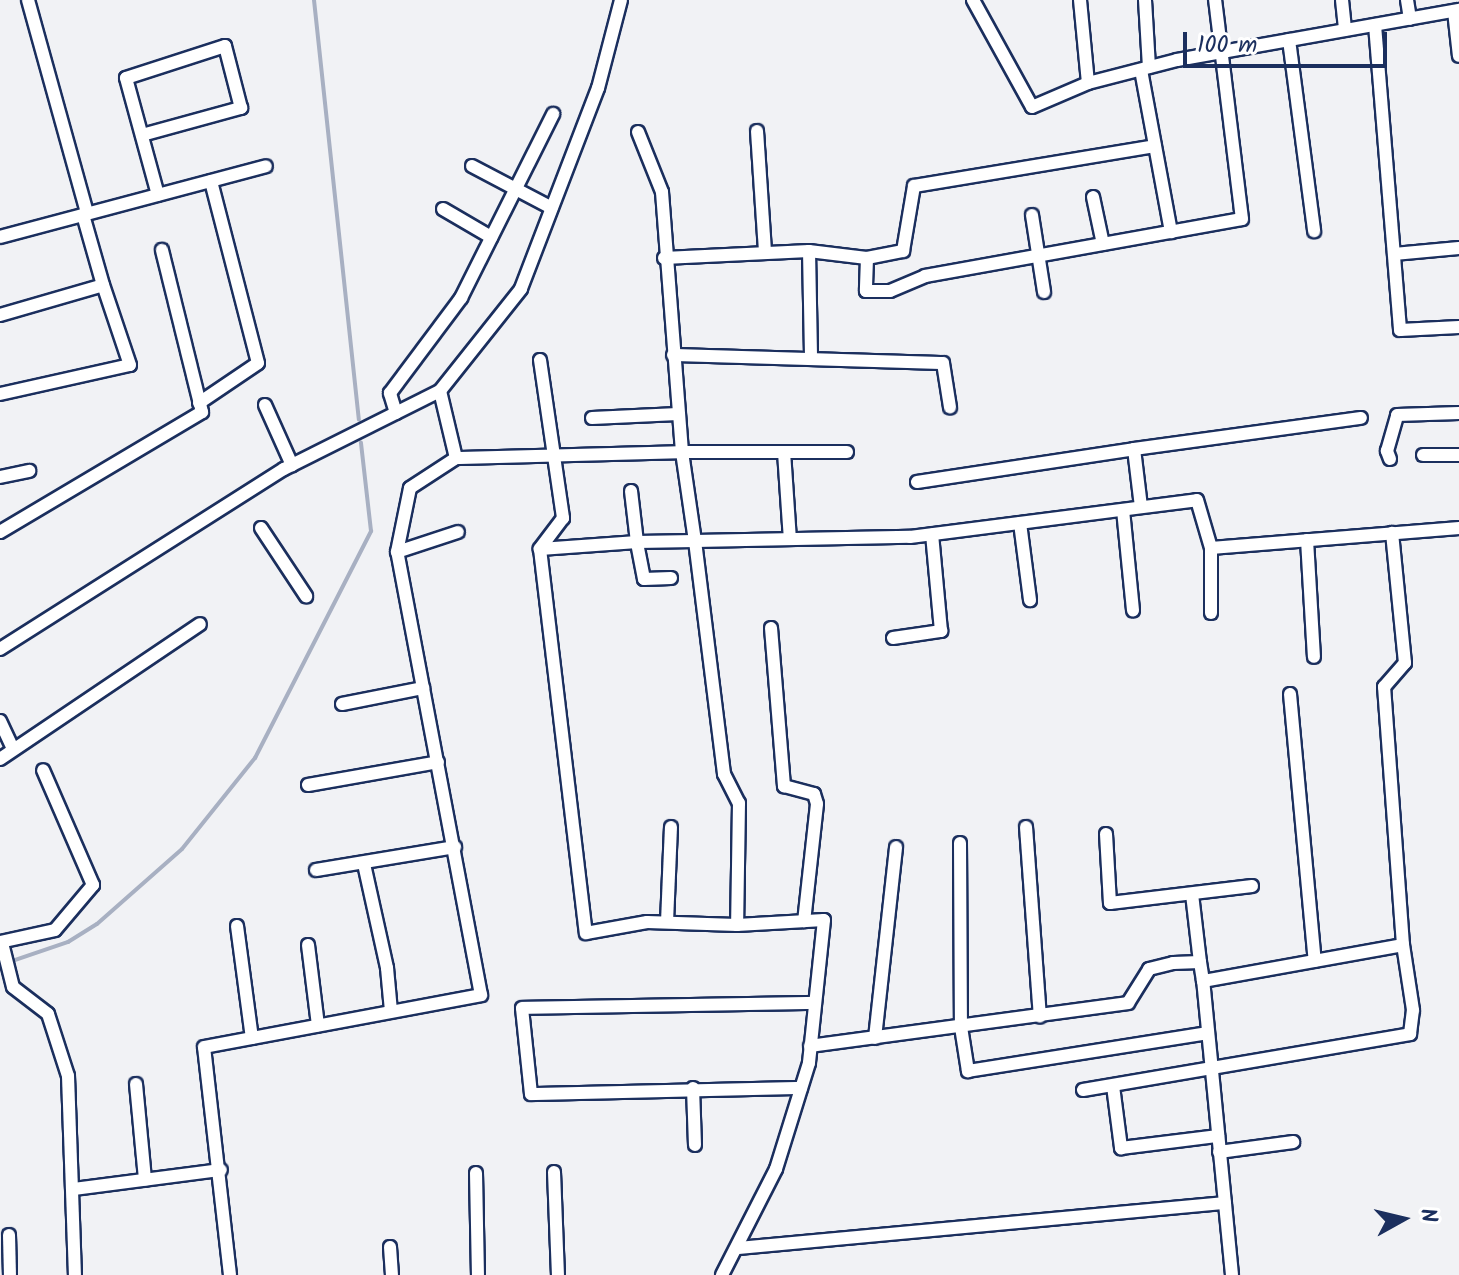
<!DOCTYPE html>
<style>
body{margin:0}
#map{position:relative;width:1459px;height:1275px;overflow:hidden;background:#f1f2f5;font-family:Kalam,sans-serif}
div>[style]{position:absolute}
.stream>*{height:4px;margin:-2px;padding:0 2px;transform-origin:2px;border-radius:2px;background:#a8b0c2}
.roads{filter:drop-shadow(2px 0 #1b2f5e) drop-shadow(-2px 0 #1b2f5e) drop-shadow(0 2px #1b2f5e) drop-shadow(0 -2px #1b2f5e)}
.street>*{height:12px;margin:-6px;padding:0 6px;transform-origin:6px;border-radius:6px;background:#fff}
span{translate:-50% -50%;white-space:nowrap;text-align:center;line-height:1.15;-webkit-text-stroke:7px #fff;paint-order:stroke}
.north{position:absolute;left:1363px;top:1179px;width:80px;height:80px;-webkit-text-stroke:6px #fff;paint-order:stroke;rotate:82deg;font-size:22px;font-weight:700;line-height:32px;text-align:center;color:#1b2f5e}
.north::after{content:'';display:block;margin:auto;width:28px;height:36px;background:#1b2f5e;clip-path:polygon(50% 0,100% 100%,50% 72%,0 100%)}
.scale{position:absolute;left:1183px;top:32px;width:204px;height:36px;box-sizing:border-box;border:4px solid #1b2f5e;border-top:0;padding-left:10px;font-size:24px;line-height:28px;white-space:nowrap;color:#1b2f5e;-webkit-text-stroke:6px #fff;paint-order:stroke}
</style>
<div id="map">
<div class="stream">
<div style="left:314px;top:0;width:422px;rotate:83.9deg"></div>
<div style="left:0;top:965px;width:72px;rotate:-18.7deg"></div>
<div style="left:68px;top:942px;width:34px;rotate:-32deg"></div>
<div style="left:97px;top:924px;width:113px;rotate:-41.4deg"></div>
<div style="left:182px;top:849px;width:117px;rotate:-51.3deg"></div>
<div style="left:255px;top:758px;width:255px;rotate:-62.9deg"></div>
<div style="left:371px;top:531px;width:89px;rotate:-96.5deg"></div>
</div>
<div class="roads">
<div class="street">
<div style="left:28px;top:0;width:221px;rotate:74.5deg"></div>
<div style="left:621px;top:0;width:91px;rotate:104.6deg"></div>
<div style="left:598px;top:88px;width:215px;rotate:111deg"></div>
<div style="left:521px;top:289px;width:130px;rotate:128.5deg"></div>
<div style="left:440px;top:391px;width:69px;rotate:76.6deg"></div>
<div style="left:456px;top:458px;width:226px;rotate:-1.5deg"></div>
<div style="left:682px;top:452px;width:90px;rotate:81.7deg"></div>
<div style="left:695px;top:541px;width:215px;rotate:-1.1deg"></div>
<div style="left:910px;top:537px;width:289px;rotate:-7.3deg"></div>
<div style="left:1197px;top:500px;width:50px;rotate:73.7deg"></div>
<div style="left:1211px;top:548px;width:249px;rotate:-4.6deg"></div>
<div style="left:973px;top:0;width:122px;rotate:61.1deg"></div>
<div style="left:1032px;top:107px;width:61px;rotate:-23.2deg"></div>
<div style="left:1088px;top:83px;width:92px;rotate:-14.5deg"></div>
<div style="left:1177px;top:60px;width:286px;rotate:-10.1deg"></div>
<div style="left:1080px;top:0;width:83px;rotate:84.5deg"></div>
<div style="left:1145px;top:0;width:67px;rotate:86.6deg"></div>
<div style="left:1342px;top:0;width:30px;rotate:84deg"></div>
<div style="left:1407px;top:0;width:19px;rotate:81deg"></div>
<div style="left:1454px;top:11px;width:45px;rotate:83.7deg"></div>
<div style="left:1375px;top:25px;width:306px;rotate:85.3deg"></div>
<div style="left:1400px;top:330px;width:59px;rotate:-2.9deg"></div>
<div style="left:1289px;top:40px;width:193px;rotate:82.5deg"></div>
<div style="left:1141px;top:70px;width:165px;rotate:79.5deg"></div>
<div style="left:757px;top:131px;width:122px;rotate:86.2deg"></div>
<div style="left:638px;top:132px;width:65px;rotate:68.2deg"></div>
<div style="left:662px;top:192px;width:261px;rotate:85.6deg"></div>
<div style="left:682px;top:452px;width:165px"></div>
<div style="left:142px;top:135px;width:103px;rotate:-15.3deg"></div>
<div style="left:241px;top:108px;width:64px;rotate:-104.5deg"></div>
<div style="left:225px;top:46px;width:104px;rotate:162.1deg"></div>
<div style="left:126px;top:78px;width:121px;rotate:74.7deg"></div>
<div style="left:472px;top:166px;width:90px;rotate:27.7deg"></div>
<div style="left:1093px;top:197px;width:48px;rotate:78deg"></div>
<div style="left:443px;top:209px;width:56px;rotate:30.3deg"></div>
<div style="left:1032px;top:215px;width:78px;rotate:81.1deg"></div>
<div style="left:0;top:237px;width:275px;rotate:-14.9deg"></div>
<div style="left:809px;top:251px;width:108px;rotate:88.9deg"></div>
<div style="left:1394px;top:254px;width:65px;rotate:-5.3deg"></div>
<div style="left:664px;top:258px;width:145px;rotate:-2.8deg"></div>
<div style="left:809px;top:251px;width:58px;rotate:6.9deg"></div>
<div style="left:867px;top:258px;width:33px;rotate:92deg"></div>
<div style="left:866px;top:291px;width:24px"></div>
<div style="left:890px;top:291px;width:38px;rotate:-23deg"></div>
<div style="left:925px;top:276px;width:322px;rotate:-10.2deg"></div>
<div style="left:1242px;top:219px;width:221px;rotate:-97deg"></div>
<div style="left:867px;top:258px;width:37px;rotate:-11deg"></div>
<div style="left:903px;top:251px;width:66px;rotate:-80.4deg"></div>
<div style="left:914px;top:186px;width:244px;rotate:-9.4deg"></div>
<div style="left:0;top:315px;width:107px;rotate:-16.2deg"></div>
<div style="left:103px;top:285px;width:73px;rotate:-105.9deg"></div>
<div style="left:673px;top:355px;width:270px;rotate:1.7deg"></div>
<div style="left:943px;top:363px;width:45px;rotate:81deg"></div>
<div style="left:540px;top:360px;width:160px;rotate:81.7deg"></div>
<div style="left:563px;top:518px;width:39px;rotate:127deg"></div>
<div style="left:0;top:394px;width:133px;rotate:-12.6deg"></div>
<div style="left:130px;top:365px;width:84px;rotate:-108.6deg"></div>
<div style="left:199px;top:403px;width:71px;rotate:-34.1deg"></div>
<div style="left:258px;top:363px;width:188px;rotate:-104.5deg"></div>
<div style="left:265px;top:405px;width:66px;rotate:65.8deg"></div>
<div style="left:396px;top:413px;width:21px;rotate:-107deg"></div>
<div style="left:390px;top:393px;width:119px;rotate:-53.2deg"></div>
<div style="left:461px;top:298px;width:206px;rotate:-63.4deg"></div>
<div style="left:592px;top:418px;width:86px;rotate:-2.7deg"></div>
<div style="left:1134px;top:449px;width:229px;rotate:-7.8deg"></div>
<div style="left:784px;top:452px;width:87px;rotate:86.1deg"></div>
<div style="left:1423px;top:455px;width:36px"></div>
<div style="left:1390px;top:459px;width:9px;rotate:-111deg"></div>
<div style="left:1387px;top:451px;width:37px;rotate:-74deg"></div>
<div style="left:1397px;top:415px;width:62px;rotate:-1.8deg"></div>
<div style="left:0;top:477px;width:30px;rotate:-12deg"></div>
<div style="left:917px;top:482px;width:219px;rotate:-8.6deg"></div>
<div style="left:1134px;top:449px;width:58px;rotate:83.1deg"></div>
<div style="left:631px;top:491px;width:51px;rotate:83.3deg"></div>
<div style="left:637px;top:542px;width:58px;rotate:-1deg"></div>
<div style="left:695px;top:541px;width:235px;rotate:82.9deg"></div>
<div style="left:724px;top:774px;width:33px;rotate:63deg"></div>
<div style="left:739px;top:803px;width:122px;rotate:90.9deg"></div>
<div style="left:737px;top:925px;width:87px;rotate:-3.3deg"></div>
<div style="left:824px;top:920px;width:144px;rotate:96deg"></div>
<div style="left:809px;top:1063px;width:111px;rotate:107.3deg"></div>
<div style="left:776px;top:1169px;width:119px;rotate:117deg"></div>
<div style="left:1123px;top:510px;width:101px;rotate:84.3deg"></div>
<div style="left:1020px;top:523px;width:78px;rotate:82.6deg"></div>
<div style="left:261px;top:528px;width:82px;rotate:56.5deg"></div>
<div style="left:0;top:532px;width:235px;rotate:-30.7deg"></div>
<div style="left:202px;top:412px;width:167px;rotate:-103.9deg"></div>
<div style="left:1307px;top:540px;width:117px;rotate:86.6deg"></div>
<div style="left:1211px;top:548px;width:65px;rotate:90deg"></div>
<div style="left:397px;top:552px;width:64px;rotate:-18.2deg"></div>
<div style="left:671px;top:578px;width:27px;rotate:178deg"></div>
<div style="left:644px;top:579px;width:38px;rotate:-101deg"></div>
<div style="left:637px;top:542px;width:97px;rotate:175.9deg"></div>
<div style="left:540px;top:549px;width:387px;rotate:83.2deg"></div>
<div style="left:586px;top:933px;width:62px;rotate:-10.2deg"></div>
<div style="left:647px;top:922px;width:90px;rotate:1.9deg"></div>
<div style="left:771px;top:628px;width:159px;rotate:85.3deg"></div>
<div style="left:784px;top:786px;width:31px;rotate:15deg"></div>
<div style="left:814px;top:794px;width:10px;rotate:73deg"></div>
<div style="left:817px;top:804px;width:118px;rotate:96.3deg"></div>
<div style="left:893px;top:638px;width:49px;rotate:-8.3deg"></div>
<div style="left:941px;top:631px;width:97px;rotate:-95.3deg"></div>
<div style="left:0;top:649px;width:336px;rotate:-32.4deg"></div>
<div style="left:284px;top:469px;width:174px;rotate:-26.6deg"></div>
<div style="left:1290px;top:694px;width:268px;rotate:84.7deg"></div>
<div style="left:342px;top:704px;width:83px;rotate:-11.2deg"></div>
<div style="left:0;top:721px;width:29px;rotate:65deg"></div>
<div style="left:0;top:759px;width:241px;rotate:-34deg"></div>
<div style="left:308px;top:785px;width:132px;rotate:-10deg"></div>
<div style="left:1026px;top:827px;width:190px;rotate:85.8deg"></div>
<div style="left:1106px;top:834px;width:69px;rotate:86.7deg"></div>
<div style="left:1110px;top:903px;width:143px;rotate:-6.8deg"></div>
<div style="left:960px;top:843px;width:184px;rotate:89.7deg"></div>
<div style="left:961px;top:1027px;width:45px;rotate:81deg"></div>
<div style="left:968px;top:1071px;width:242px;rotate:-9deg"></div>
<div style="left:364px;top:864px;width:107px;rotate:77.5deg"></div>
<div style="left:387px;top:968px;width:43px;rotate:84.7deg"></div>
<div style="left:316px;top:870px;width:141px;rotate:-9.4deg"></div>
<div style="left:1192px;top:894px;width:68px;rotate:83.3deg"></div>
<div style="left:667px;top:922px;width:95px;rotate:-87.6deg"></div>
<div style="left:237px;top:926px;width:113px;rotate:82.4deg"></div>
<div style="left:0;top:942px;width:56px;rotate:-12.3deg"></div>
<div style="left:55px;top:930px;width:59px;rotate:-49.8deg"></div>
<div style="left:93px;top:885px;width:125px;rotate:-113.5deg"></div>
<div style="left:2px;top:943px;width:45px;rotate:76deg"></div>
<div style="left:13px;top:987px;width:44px;rotate:37.6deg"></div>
<div style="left:48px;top:1014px;width:65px;rotate:72.1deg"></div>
<div style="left:68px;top:1076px;width:199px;rotate:88deg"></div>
<div style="left:308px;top:945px;width:81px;rotate:82.9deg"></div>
<div style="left:875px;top:1038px;width:192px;rotate:-83.7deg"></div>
<div style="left:810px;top:1046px;width:321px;rotate:-7.7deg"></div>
<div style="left:1128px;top:1003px;width:40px;rotate:-58deg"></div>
<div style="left:1149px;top:969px;width:25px;rotate:-14deg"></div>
<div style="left:1173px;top:963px;width:27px;rotate:-2deg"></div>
<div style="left:1200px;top:962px;width:19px;rotate:81deg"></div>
<div style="left:136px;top:1084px;width:96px;rotate:84.6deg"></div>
<div style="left:1113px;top:1086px;width:63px;rotate:82.6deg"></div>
<div style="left:1121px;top:1148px;width:98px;rotate:-7.1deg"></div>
<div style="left:693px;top:1088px;width:57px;rotate:88deg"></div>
<div style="left:801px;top:1088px;width:270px;rotate:178.7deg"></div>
<div style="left:531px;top:1094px;width:86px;rotate:-96deg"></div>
<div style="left:522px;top:1008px;width:293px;rotate:-1deg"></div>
<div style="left:1083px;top:1090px;width:332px;rotate:-9.7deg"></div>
<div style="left:1410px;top:1034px;width:24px;rotate:-83deg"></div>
<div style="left:1413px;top:1010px;width:66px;rotate:-98.7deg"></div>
<div style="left:1219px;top:1152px;width:75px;rotate:-7.7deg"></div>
<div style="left:554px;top:1172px;width:103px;rotate:87.8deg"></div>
<div style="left:476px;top:1173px;width:102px;rotate:88.9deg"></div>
<div style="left:74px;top:1189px;width:148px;rotate:-7.4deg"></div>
<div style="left:9px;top:1235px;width:40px;rotate:88.6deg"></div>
<div style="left:390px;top:1247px;width:28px;rotate:86deg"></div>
<div style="left:739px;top:1248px;width:488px;rotate:-5.3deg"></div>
<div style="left:230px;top:1275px;width:229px;rotate:-96.5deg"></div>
<div style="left:204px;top:1047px;width:282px;rotate:-10.6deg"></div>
<div style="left:481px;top:995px;width:451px;rotate:-100.7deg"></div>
<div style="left:397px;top:552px;width:65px;rotate:-78.5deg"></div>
<div style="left:410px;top:488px;width:55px;rotate:-33.1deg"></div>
<div style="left:1232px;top:1275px;width:295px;rotate:-95.6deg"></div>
<div style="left:1203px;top:981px;width:203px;rotate:-10.2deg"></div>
<div style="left:1403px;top:945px;width:259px;rotate:-94.2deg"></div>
<div style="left:1384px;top:687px;width:32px;rotate:-49deg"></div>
<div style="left:1405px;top:663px;width:131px;rotate:-95.7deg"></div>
</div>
</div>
<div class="north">N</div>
<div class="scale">100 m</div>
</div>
